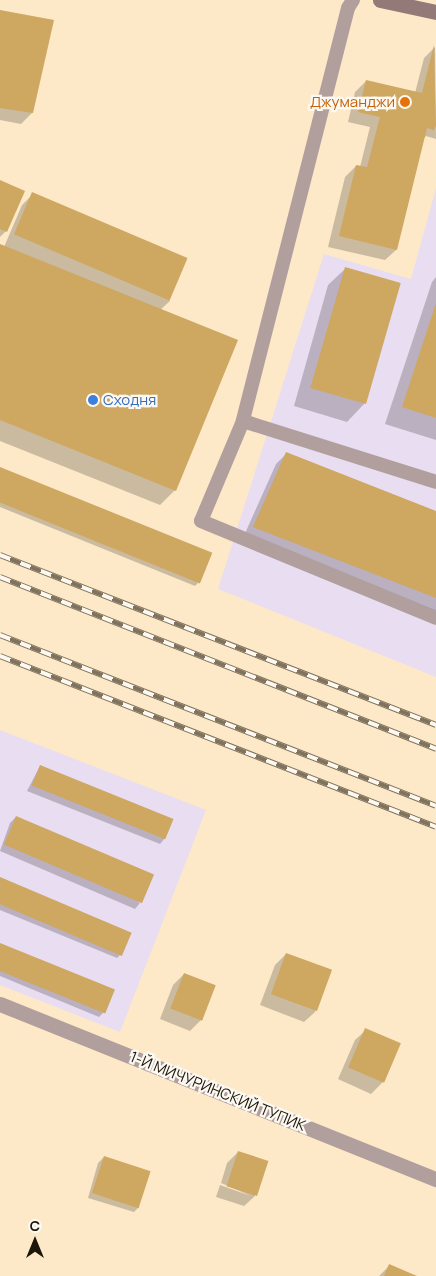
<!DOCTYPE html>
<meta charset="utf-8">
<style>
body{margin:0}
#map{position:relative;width:436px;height:1276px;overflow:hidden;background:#fde9c8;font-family:Manrope,sans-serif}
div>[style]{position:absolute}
.industrial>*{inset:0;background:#e9ddf1}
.shadow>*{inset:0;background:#0003}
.building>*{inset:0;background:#cea760;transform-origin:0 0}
.lane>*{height:14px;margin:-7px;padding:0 7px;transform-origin:7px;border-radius:7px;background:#b19f9e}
.street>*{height:15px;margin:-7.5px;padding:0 7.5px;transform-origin:7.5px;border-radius:7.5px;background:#b19f9e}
.secondary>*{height:15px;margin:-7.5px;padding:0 7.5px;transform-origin:7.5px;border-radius:7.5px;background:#947979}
.rail>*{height:5.5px;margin-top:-2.75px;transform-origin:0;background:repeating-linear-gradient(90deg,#fcf9f2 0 11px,#80735e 0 22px);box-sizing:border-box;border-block:1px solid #80735e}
.dots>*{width:14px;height:14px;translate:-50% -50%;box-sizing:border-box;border:2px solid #fcf9f2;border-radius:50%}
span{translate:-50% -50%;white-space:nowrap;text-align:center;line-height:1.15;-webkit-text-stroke:4.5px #fcf9f2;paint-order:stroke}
.food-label{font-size:15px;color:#c56008}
.right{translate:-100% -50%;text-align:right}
.shop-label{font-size:15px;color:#366cbe}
.left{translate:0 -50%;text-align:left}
.street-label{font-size:15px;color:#1c1509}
.north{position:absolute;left:10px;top:1216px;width:50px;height:50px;-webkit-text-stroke:4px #fcf9f2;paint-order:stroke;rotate:0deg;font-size:14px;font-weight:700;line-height:20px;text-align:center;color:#1c1509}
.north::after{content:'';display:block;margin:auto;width:18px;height:22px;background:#1c1509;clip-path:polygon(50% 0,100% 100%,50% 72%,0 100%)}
</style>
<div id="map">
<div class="industrial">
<div style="clip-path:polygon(436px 188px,436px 677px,218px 589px,324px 254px,411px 279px)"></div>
<div style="clip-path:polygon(0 730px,206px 810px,120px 1032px,0 985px)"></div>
</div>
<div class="shadow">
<div style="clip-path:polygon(0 12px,32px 113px,21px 124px,0 120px)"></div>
<div style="clip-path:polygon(435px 47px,436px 139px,426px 136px,423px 139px,396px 250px,385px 260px,328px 247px,345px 177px,356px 166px,360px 167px,370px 127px,348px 122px,355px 92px,366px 81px,415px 93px,424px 58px)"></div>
<div style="clip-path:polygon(0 181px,6px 231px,0 237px)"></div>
<div style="clip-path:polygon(33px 194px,170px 301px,160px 310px,175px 490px,160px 505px,0 441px,0 245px,4px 247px,22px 205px)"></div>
<div style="clip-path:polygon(346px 268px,364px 404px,347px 422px,294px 406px,328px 285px)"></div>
<div style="clip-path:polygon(436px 277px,436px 440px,385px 424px,432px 282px)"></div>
<div style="clip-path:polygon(287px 453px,436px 512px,436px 613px,243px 538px,276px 464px)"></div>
<div style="clip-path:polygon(0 468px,201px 580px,195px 586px,0 507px)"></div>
<div style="clip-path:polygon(40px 766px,165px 838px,160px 844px,27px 791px)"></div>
<div style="clip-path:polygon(16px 817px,140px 903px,135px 909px,0 851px,10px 823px)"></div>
<div style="clip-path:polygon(0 878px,122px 953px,117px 958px,0 910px)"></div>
<div style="clip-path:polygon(0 945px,105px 1011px,99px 1017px,0 976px)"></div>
<div style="clip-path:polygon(286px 954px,331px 971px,315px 1012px,304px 1022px,260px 1005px,275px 965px)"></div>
<div style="clip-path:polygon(184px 974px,201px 1020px,190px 1031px,160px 1019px,173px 985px)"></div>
<div style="clip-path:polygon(366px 1030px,399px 1044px,382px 1083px,371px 1094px,338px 1079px,355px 1040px)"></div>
<div style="clip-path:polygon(238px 1152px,255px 1196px,244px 1206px,216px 1197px,220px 1185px,251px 1196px,221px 1183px,227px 1163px)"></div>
<div style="clip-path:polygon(104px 1157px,139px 1207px,134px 1212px,88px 1198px,98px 1163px)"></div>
<div style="clip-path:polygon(389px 1266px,414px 1276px,379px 1276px)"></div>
</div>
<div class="building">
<div style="clip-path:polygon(0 10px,54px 20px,33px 113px,0 108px)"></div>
<div style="clip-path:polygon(434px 45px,436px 126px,434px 130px,427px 128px,397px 250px,339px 236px,356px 165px,367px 167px,380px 117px,358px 112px,366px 80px,422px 93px)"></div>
<div style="clip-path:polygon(0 180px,25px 191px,7px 232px,0 229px)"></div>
<div style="left:32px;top:192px;width:169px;height:46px;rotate:23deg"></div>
<div style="clip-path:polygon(0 244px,238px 340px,176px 491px,0 420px)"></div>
<div style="left:345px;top:267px;width:58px;height:126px;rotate:16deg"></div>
<div style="clip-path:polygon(436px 303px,436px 418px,402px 407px)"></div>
<div style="clip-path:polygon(286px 452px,436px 511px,436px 598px,253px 527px)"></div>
<div style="left:0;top:467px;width:229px;height:33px;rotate:22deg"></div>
<div style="left:40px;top:765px;width:144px;height:22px;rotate:22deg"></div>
<div style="left:16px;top:816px;width:150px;height:31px;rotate:23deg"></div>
<div style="left:0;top:877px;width:143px;height:25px;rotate:23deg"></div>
<div style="left:0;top:943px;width:124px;height:26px;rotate:22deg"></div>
<div style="left:286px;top:953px;width:49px;height:44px;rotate:20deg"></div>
<div style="left:184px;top:973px;width:34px;height:38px;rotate:21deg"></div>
<div style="left:365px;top:1028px;width:39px;height:43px;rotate:23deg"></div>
<div style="left:238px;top:1151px;width:32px;height:37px;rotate:18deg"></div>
<div style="left:104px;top:1156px;width:49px;height:39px;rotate:18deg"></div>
<div style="clip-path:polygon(389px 1264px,417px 1276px,384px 1276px)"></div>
</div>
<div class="lane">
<div style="left:353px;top:0;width:9px;rotate:122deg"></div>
<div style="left:348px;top:8px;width:426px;rotate:104.3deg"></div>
<div style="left:243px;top:421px;width:108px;rotate:112.8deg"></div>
<div style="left:201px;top:521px;width:254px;rotate:22.4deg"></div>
<div style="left:243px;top:421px;width:202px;rotate:17.5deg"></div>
</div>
<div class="street">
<div style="left:0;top:1004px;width:470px;rotate:21.9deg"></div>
</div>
<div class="secondary">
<div style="left:380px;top:0;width:57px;rotate:12.1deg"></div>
</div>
<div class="rail">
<div style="left:0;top:555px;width:468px;rotate:21.3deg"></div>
<div style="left:0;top:577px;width:469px;rotate:21.5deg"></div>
<div style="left:0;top:635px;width:468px;rotate:21.4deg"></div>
<div style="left:0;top:656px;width:468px;rotate:21.4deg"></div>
</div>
<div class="dots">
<div style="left:405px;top:102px;background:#e8710a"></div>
<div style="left:93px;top:400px;background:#3f7fe0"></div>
</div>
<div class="food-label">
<span class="right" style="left:395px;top:102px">Джуманджи</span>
</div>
<div class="shop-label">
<span class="left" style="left:103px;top:400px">Сходня</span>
</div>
<div class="street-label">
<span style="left:218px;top:1091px;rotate:22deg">1-Й МИЧУРИНСКИЙ ТУПИК</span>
</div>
<div class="north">С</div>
</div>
